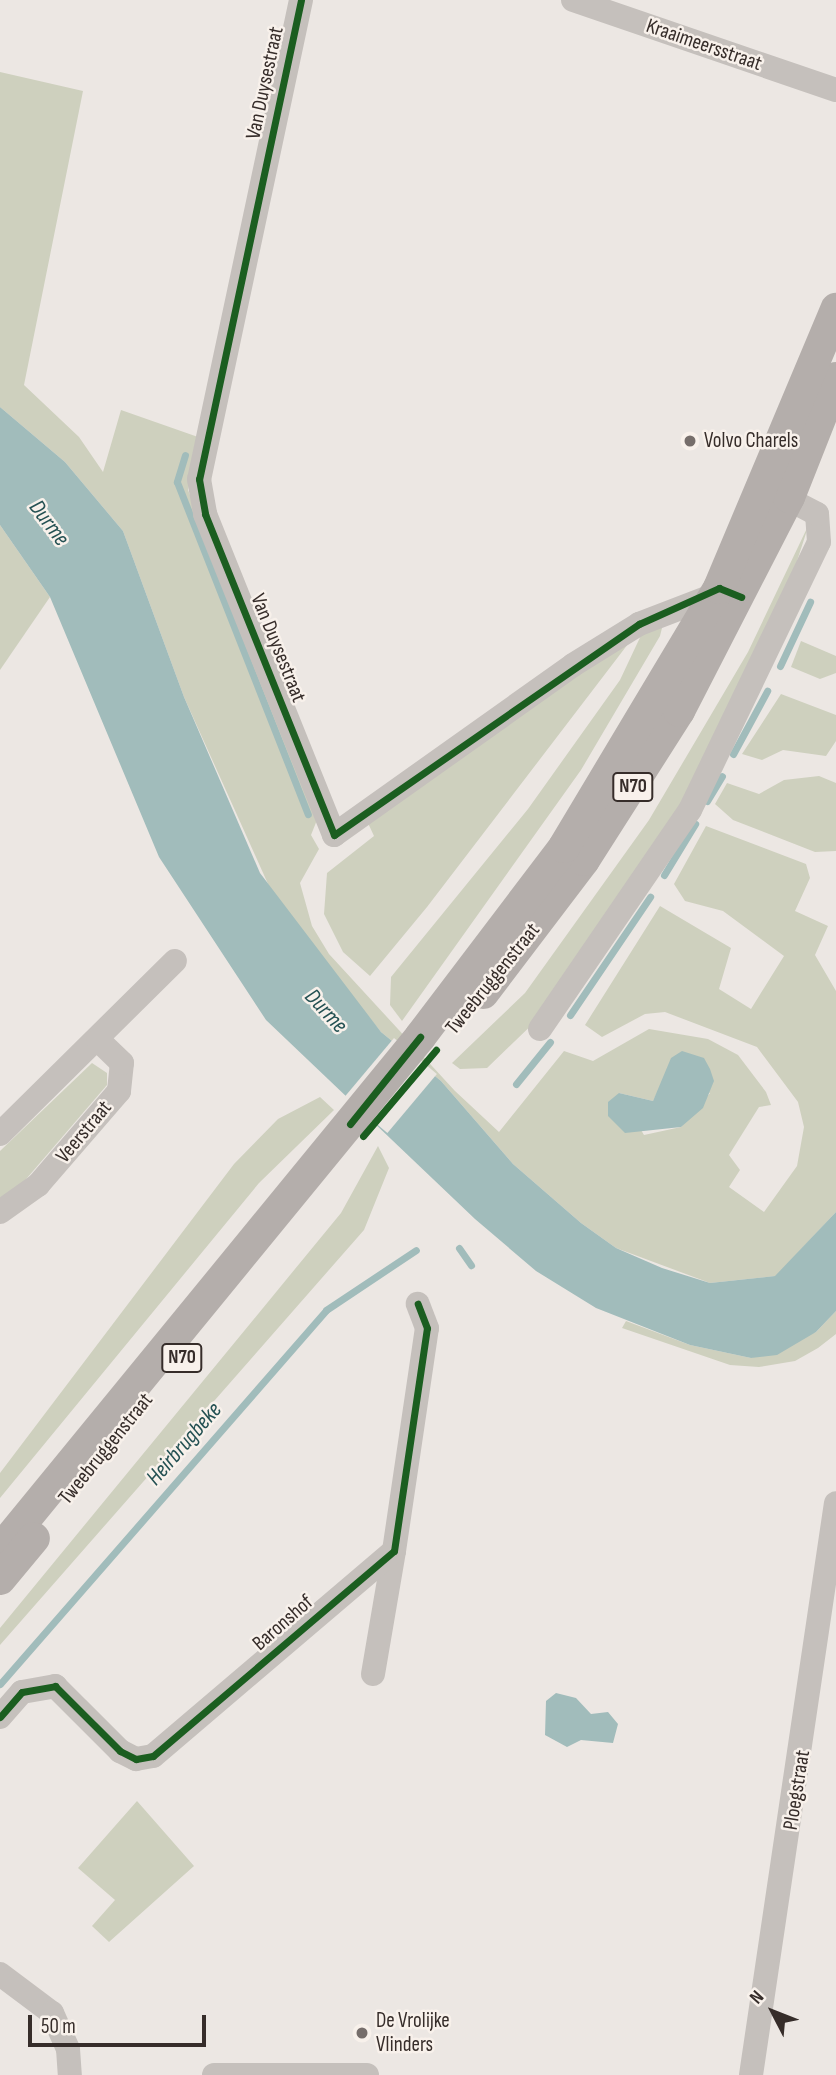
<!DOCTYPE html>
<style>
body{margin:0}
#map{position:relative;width:836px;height:2075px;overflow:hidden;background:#ece7e3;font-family:"Sofia Sans Condensed",sans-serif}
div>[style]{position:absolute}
.green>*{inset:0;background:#ced0be}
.water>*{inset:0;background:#a1bcbb}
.pier>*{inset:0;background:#ece7e3;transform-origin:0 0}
.stream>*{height:7px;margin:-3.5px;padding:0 3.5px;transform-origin:3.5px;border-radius:3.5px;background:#a1bcbb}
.minor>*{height:24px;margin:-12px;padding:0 12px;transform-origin:12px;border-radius:12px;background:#c5c0bc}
.major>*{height:32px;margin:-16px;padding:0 16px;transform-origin:16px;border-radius:16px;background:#b4aeab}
.cycleway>*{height:7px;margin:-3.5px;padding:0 3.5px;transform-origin:3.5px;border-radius:3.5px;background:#1b5e20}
.dots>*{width:19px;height:19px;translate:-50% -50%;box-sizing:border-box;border:4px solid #f8f1eb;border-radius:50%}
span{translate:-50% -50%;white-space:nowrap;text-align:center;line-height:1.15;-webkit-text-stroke:5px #f8f1eb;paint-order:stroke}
.shield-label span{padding:2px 5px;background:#f8f1eb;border:2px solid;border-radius:5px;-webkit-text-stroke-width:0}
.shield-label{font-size:19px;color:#362d2a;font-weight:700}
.street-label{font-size:21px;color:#362d2a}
.poi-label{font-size:21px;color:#362d2a}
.left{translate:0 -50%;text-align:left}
.water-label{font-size:23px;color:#245153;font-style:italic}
.north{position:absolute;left:738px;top:1977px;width:70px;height:70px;-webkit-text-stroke:5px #f8f1eb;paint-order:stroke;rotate:312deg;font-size:19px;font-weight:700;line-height:28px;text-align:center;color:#362d2a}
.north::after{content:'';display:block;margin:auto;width:24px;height:32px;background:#362d2a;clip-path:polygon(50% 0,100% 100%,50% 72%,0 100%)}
.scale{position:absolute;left:28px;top:2015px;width:178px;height:32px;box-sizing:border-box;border:4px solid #362d2a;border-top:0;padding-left:9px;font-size:21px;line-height:24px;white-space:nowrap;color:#362d2a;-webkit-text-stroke:5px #f8f1eb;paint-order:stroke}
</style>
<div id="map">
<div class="green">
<div style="clip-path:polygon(evenodd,0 72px,83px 91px,24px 385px,79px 437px,103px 472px,121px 410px,198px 437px,188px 490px,317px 820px,311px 835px,319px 849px,300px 883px,312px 926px,329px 954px,455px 1091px,499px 1132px,564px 1051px,593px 1061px,649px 1029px,708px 1039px,738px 1055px,766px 1092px,771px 1105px,759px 1107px,729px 1155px,740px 1170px,729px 1187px,764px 1212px,797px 1166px,804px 1127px,798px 1102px,757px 1047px,665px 1012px,645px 1014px,602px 1037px,585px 1025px,660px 906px,731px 948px,719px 989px,751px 1009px,784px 956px,723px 911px,685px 901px,674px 884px,706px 826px,806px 864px,810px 878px,795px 911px,828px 926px,815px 955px,836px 991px,836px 1212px,776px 1276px,710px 1283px,616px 1248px,581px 1223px,513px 1164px,441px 1081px,381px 1032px,277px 904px,184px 697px,123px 531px,65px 462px,0 407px,0 72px,664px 1079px,710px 1093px,681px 1127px,644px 1135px,619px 1093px,653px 1101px,664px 1079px)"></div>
<div style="clip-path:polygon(809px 524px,786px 595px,690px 791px,542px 1015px,487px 1068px,460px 1069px,452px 1063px,525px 993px,649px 820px,748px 652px)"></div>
<div style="clip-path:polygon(0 525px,50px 597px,0 670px)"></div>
<div style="clip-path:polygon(654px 626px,662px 628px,660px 636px,581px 770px,402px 1021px,390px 1005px,391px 977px,528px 809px,620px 680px,644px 629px)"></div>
<div style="clip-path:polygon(801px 641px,836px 656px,836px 673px,820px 679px,791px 667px)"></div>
<div style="clip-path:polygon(628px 644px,427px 907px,370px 976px,343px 952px,324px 914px,327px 873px,374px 836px,367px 821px,585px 665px)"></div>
<div style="clip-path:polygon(781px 694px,836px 715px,836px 741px,826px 756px,783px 750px,762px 760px,742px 754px)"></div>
<div style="clip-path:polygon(819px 776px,836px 783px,836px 851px,815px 852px,733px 820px,715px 804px,727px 783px,759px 794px,784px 780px)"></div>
<div style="clip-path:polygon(92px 1063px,107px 1073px,107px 1085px,21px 1185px,0 1198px,0 1151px)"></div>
<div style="clip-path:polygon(320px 1097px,334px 1110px,259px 1183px,0 1498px,0 1473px,234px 1164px,278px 1119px)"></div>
<div style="clip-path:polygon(378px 1146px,389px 1168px,364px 1230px,0 1645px,0 1628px,341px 1213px)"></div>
<div style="clip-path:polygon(836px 1311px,836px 1334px,818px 1348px,795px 1361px,759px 1367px,730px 1365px,622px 1328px,626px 1321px,690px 1345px,751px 1358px,816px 1332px)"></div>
<div style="clip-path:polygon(137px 1801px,194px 1866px,109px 1942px,92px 1926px,115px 1900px,78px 1868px)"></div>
</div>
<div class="water">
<div style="clip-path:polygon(0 407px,65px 462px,123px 531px,184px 697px,260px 873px,381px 1032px,441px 1081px,513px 1164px,581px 1223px,616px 1248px,662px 1268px,710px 1283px,775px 1276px,836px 1212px,836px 1311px,816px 1332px,777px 1355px,751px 1358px,690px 1345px,596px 1308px,536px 1271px,475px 1219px,266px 1020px,159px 857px,50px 597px,0 525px)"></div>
<div style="clip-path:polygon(682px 1051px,704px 1058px,710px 1069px,714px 1081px,703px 1108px,681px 1127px,625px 1133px,608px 1116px,608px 1102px,619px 1093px,653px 1101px,671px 1058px)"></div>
<div style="clip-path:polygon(556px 1693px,576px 1698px,591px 1714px,608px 1712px,618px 1724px,613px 1743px,581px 1740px,567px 1747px,545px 1735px,546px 1701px)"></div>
</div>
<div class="pier">
<div style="left:394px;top:1038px;width:56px;height:77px;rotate:40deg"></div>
</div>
<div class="stream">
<div style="left:185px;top:455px;width:28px;rotate:107deg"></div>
<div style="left:177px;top:482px;width:357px;rotate:68.5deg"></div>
<div style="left:780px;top:666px;width:71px;rotate:-64.9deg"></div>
<div style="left:733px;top:754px;width:72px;rotate:-61.6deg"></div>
<div style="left:707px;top:801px;width:29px;rotate:-59deg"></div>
<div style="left:664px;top:875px;width:60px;rotate:-58.7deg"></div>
<div style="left:570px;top:1015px;width:143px;rotate:-55.9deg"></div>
<div style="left:516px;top:1084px;width:54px;rotate:-51deg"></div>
<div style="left:459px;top:1248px;width:21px;rotate:55deg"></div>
<div style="left:0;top:1684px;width:496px;rotate:-48.9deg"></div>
<div style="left:326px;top:1310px;width:108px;rotate:-33.7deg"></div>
</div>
<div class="minor">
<div style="left:301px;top:0;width:490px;rotate:102deg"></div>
<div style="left:199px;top:479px;width:36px;rotate:80deg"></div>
<div style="left:205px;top:514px;width:346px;rotate:68.1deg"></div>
<div style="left:334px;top:835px;width:293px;rotate:-35.4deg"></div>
<div style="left:573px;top:665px;width:78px;rotate:-31.8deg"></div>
<div style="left:639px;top:624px;width:92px;rotate:-21deg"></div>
<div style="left:573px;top:0;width:278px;rotate:18.9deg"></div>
<div style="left:540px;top:1029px;width:265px;rotate:-55.6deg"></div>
<div style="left:690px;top:810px;width:297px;rotate:-64.3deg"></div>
<div style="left:819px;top:542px;width:28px;rotate:-94deg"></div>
<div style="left:817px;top:514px;width:50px;rotate:-152.4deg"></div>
<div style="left:0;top:1134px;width:246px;rotate:-44.7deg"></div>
<div style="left:0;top:1212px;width:47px;rotate:-35.4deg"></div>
<div style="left:38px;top:1185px;width:124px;rotate:-49.2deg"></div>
<div style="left:119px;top:1091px;width:28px;rotate:-84deg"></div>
<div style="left:122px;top:1063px;width:33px;rotate:-136deg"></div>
<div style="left:373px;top:1674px;width:125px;rotate:-80.3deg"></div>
<div style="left:0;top:1717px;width:33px;rotate:-49deg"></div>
<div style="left:22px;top:1692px;width:34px;rotate:-10deg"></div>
<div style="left:55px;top:1686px;width:92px;rotate:45deg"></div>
<div style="left:120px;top:1751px;width:18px;rotate:27deg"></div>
<div style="left:136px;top:1759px;width:17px;rotate:-10deg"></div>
<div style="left:153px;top:1756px;width:316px;rotate:-40.4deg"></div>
<div style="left:394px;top:1551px;width:225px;rotate:-81.6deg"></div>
<div style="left:427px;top:1328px;width:26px;rotate:-111deg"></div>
<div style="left:0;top:1974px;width:65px;rotate:36.9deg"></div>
<div style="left:52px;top:2013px;width:39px;rotate:66deg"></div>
<div style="left:68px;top:2049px;width:26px;rotate:86deg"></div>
<div style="left:214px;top:2075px;width:153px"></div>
<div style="left:751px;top:2075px;width:578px;rotate:-81.55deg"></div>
</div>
<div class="major">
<div style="left:483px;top:993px;width:167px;rotate:-52.8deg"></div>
<div style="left:584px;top:860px;width:177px;rotate:-57.5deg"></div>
<div style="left:679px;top:711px;width:241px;rotate:-62.8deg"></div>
<div style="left:789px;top:497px;width:128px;rotate:-68.4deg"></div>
<div style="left:0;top:1550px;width:663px;rotate:-50.69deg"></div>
<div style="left:420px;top:1037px;width:238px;rotate:-52.8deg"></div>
<div style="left:564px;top:847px;width:302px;rotate:-59.1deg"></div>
<div style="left:719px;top:588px;width:303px;rotate:-67.2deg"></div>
<div style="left:0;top:1579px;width:53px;rotate:-50.3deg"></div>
</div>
<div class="cycleway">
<div style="left:301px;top:0;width:490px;rotate:102deg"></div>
<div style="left:199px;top:479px;width:36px;rotate:80deg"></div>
<div style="left:205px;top:514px;width:346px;rotate:68.1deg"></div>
<div style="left:334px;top:835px;width:371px;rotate:-34.7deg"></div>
<div style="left:639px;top:624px;width:88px;rotate:-24.2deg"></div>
<div style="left:719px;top:588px;width:24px;rotate:22deg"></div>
<div style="left:350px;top:1124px;width:112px;rotate:-51.2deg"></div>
<div style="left:363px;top:1136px;width:113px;rotate:-49.7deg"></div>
<div style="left:0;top:1717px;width:33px;rotate:-49deg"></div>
<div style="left:22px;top:1692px;width:34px;rotate:-10deg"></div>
<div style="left:55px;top:1686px;width:92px;rotate:45deg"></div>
<div style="left:120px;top:1751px;width:18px;rotate:27deg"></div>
<div style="left:136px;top:1759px;width:17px;rotate:-10deg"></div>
<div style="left:153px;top:1756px;width:316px;rotate:-40.4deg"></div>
<div style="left:394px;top:1551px;width:225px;rotate:-81.6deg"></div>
<div style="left:427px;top:1328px;width:26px;rotate:-111deg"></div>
</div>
<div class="dots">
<div style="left:690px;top:441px;background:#766e6b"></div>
<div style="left:362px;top:2033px;background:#766e6b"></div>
</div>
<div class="shield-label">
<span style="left:633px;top:787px">N70</span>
<span style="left:182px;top:1358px">N70</span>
</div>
<div class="street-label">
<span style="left:704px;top:45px;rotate:19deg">Kraaimeersstraat</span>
<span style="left:265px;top:83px;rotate:-78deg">Van Duysestraat</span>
<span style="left:278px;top:648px;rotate:68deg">Van Duysestraat</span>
<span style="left:493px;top:979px;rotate:-51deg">Tweebruggenstraat</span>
<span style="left:84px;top:1132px;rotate:-50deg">Veerstraat</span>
<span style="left:106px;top:1449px;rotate:-51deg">Tweebruggenstraat</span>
<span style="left:283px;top:1623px;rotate:-41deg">Baronshof</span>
<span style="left:797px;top:1790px;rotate:-81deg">Ploegstraat</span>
</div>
<div class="poi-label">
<span class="left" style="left:704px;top:441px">Volvo Charels</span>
<span class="left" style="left:376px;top:2033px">De Vrolijke<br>Vlinders</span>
</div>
<div class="water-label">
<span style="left:49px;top:523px;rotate:53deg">Durme</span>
<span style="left:326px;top:1011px;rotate:47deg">Durme</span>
<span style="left:184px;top:1444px;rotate:-49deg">Heirbrugbeke</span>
</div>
<div class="north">N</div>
<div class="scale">50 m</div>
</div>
